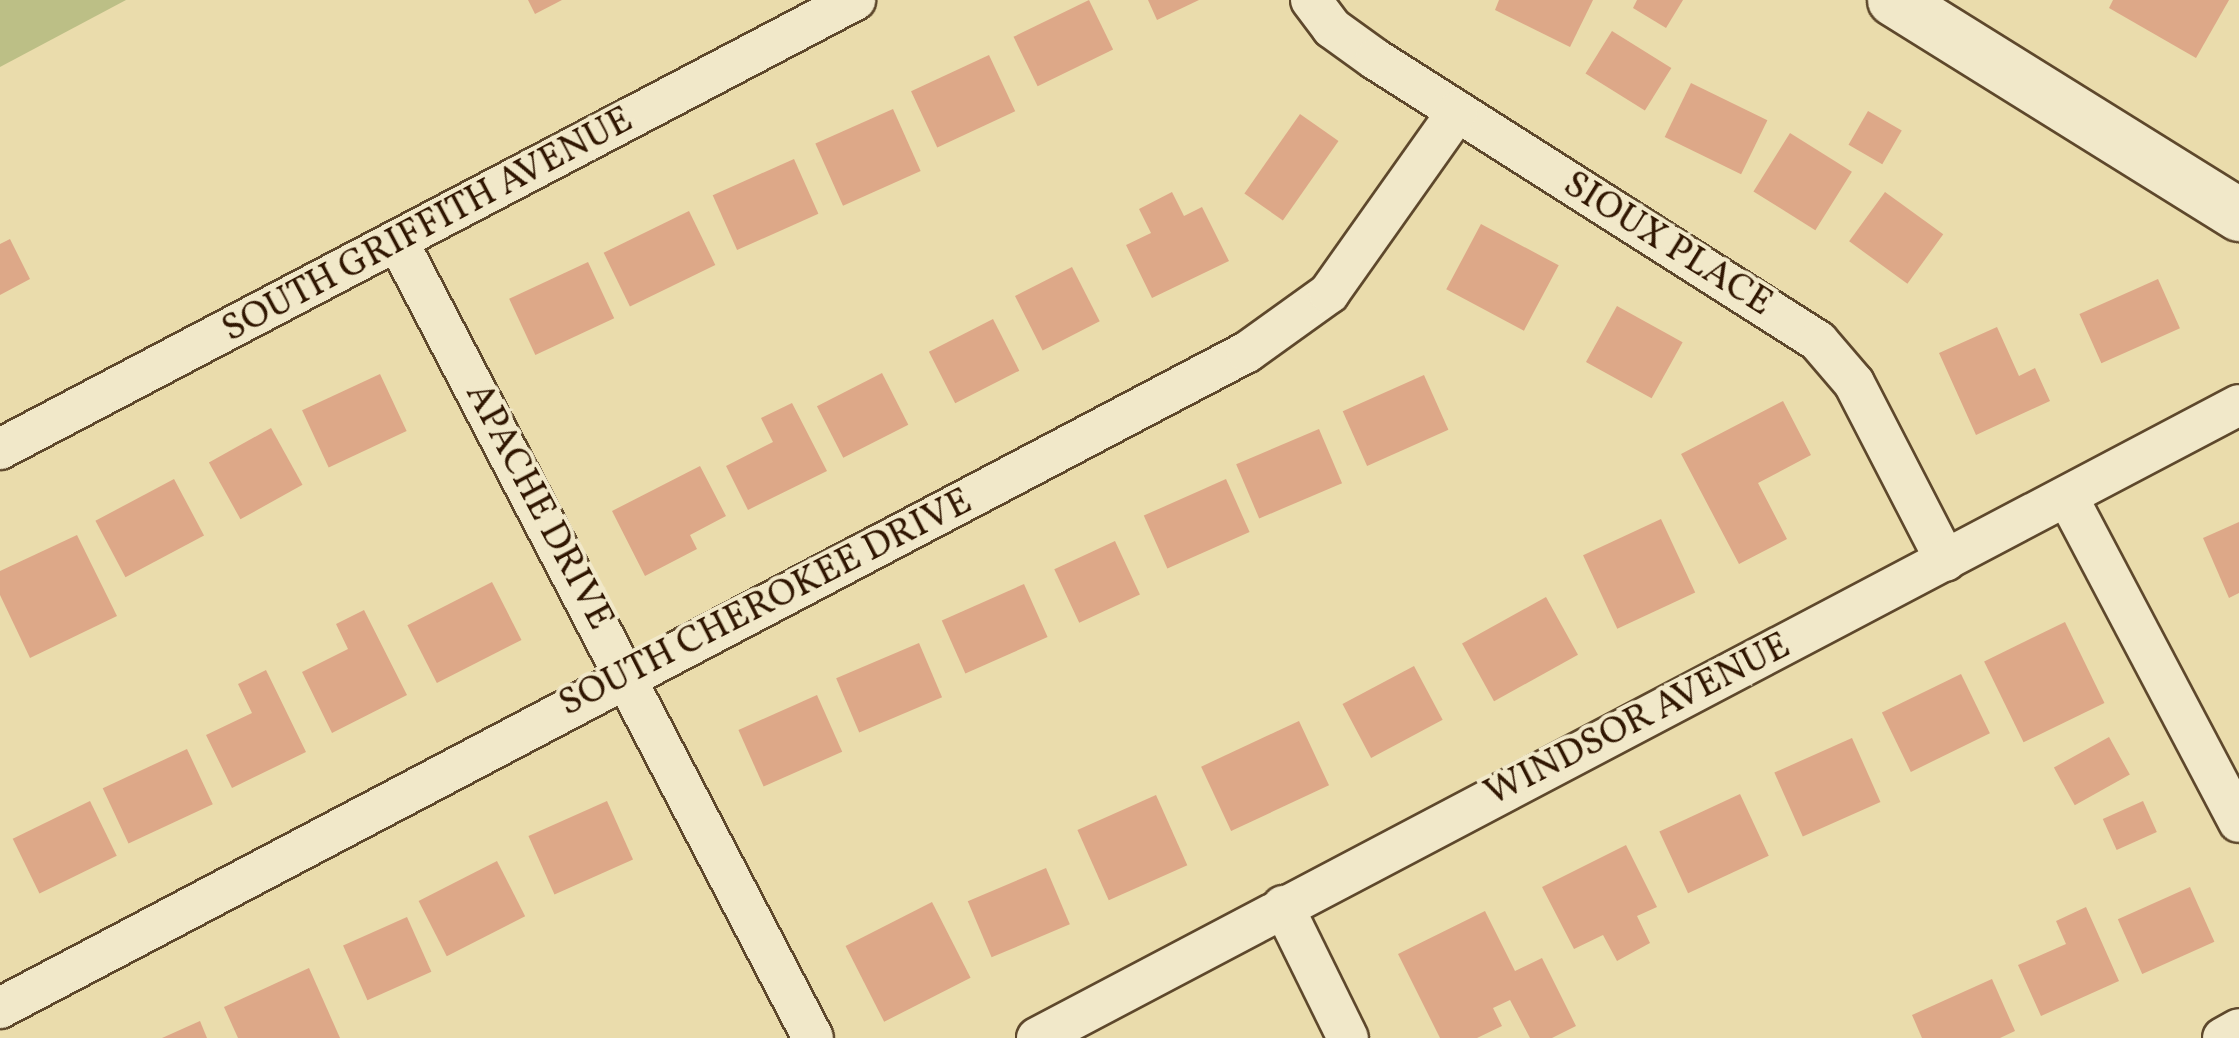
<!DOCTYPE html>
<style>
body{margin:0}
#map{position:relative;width:2239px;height:1038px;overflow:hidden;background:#eadcac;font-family:Vollkorn,serif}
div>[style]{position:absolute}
.green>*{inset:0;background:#bcbf86}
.building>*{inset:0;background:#dda888;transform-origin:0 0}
.roads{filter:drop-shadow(2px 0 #5e482c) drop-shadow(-2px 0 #5e482c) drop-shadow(0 2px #5e482c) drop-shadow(0 -2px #5e482c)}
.minor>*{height:40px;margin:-20px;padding:0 20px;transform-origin:20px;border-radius:20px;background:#f1e8c9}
.tertiary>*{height:52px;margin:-26px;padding:0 26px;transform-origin:26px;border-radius:26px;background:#f1e8c9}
span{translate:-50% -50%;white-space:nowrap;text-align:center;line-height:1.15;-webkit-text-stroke:8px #f1e8c9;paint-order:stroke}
.street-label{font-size:38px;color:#301601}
</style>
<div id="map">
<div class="green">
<div style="clip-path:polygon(0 0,126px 0,0 67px)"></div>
</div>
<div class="building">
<div style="clip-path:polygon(528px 0,562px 0,535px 14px)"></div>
<div style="left:1089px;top:0;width:55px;height:84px;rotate:64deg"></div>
<div style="clip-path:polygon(1148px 0,1199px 0,1157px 20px)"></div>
<div style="clip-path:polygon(1499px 0,1593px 0,1570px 47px,1495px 10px)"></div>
<div style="clip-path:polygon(1637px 0,1683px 0,1666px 28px,1633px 8px)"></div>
<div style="clip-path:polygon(2113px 0,2229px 0,2196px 58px,2109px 8px)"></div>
<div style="left:1612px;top:31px;width:70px;height:50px;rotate:32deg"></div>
<div style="left:989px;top:55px;width:62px;height:86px;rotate:65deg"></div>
<div style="left:1691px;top:83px;width:85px;height:60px;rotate:26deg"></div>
<div style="left:893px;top:109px;width:68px;height:85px;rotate:66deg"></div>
<div style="left:1868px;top:111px;width:39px;height:39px;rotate:30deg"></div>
<div style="left:1300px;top:114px;width:47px;height:97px;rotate:35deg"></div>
<div style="left:1790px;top:133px;width:73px;height:69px;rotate:32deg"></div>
<div style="left:794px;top:159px;width:60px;height:89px;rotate:66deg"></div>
<div style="clip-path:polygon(1172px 192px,1184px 216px,1202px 207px,1229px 261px,1152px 298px,1126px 245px,1151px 233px,1139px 209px)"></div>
<div style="left:1885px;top:192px;width:72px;height:61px;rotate:36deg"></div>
<div style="left:689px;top:211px;width:60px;height:95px;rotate:64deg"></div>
<div style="left:1481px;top:224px;width:88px;height:74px;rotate:28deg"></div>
<div style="clip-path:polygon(10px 239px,30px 279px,0 295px,0 244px)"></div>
<div style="left:588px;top:262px;width:62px;height:87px;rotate:65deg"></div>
<div style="left:1072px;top:267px;width:61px;height:64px;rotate:63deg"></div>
<div style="left:2158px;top:279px;width:54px;height:86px;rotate:66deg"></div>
<div style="left:1617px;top:306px;width:75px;height:64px;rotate:29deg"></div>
<div style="left:993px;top:319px;width:58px;height:72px;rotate:63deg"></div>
<div style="clip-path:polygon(1997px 327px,2019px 376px,2035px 368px,2050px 401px,1976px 435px,1939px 353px)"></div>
<div style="left:882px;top:373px;width:58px;height:73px;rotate:63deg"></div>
<div style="left:380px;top:374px;width:63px;height:86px;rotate:65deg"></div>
<div style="left:1424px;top:375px;width:60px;height:89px;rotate:66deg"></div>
<div style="clip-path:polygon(1783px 401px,1811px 455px,1758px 483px,1787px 539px,1739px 564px,1681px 454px)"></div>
<div style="clip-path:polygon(792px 403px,827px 471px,748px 510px,726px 466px,773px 442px,761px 418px)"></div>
<div style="left:271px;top:428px;width:65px;height:71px;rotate:61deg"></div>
<div style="left:1319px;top:429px;width:59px;height:90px;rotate:67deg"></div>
<div style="clip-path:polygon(700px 466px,726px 516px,690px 535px,697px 549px,645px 576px,612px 511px)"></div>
<div style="left:174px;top:479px;width:64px;height:89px;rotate:62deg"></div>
<div style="left:1226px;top:479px;width:58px;height:90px;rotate:66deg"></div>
<div style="left:1661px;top:519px;width:81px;height:86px;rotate:65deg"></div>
<div style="clip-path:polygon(2239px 522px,2239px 593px,2229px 598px,2203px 538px)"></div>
<div style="clip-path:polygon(77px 535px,117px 616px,30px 658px,0 595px,0 571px)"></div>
<div style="left:1115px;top:541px;width:59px;height:67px;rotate:65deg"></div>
<div style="left:492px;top:582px;width:65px;height:95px;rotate:63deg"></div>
<div style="left:1024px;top:584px;width:58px;height:90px;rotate:66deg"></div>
<div style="left:1546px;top:597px;width:66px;height:96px;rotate:61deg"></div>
<div style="clip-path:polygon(364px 610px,407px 695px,332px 733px,302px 672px,348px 649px,336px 624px)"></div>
<div style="left:2065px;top:622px;width:90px;height:90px;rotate:64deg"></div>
<div style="left:919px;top:643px;width:59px;height:90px;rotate:67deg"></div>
<div style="left:1414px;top:666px;width:61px;height:81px;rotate:62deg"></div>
<div style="clip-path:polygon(266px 670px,306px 752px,232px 788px,206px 735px,252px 713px,238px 684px)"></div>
<div style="left:1961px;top:674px;width:66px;height:88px;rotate:64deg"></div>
<div style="left:817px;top:695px;width:62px;height:86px;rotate:66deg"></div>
<div style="left:1299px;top:721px;width:71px;height:108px;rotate:65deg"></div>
<div style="left:2109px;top:737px;width:43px;height:63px;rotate:61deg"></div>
<div style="left:1852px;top:738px;width:70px;height:85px;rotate:66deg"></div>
<div style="left:187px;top:749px;width:61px;height:93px;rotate:65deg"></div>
<div style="left:1740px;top:794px;width:68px;height:89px;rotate:65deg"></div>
<div style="left:1156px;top:795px;width:77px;height:86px;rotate:66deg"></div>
<div style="left:90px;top:801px;width:61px;height:86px;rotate:64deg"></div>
<div style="left:607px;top:801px;width:64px;height:86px;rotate:66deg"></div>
<div style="left:2143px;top:801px;width:34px;height:44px;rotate:66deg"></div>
<div style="clip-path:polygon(1626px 845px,1657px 907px,1637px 916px,1650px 943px,1617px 961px,1603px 935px,1574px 949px,1542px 887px)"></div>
<div style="left:497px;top:861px;width:62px;height:88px;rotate:63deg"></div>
<div style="left:1046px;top:868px;width:61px;height:85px;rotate:67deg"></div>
<div style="left:2190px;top:887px;width:60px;height:79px;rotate:66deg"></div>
<div style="left:932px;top:902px;width:85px;height:97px;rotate:63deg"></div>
<div style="clip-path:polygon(2086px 907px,2119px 981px,2041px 1016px,2018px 965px,2066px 944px,2056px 921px)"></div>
<div style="clip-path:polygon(1485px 911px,1515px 971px,1542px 958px,1576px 1026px,1552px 1038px,1530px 1038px,1510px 1000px,1493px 1008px,1502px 1026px,1477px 1038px,1440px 1038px,1398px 954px)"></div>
<div style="left:407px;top:917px;width:60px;height:70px;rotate:66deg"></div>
<div style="clip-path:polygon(309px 968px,340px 1038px,238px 1038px,224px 1007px)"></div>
<div style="clip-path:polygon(1992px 979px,2015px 1031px,2000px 1038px,1922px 1038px,1912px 1015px)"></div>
<div style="clip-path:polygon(200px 1021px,207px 1038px,162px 1038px)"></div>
</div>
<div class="roads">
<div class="minor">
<div style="left:1311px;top:0;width:35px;rotate:53deg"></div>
<div style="left:1332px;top:28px;width:53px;rotate:35.8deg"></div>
<div style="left:1375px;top:59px;width:525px;rotate:32.48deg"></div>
<div style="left:1818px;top:341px;width:55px;rotate:49.4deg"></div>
<div style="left:1854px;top:383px;width:200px;rotate:62.7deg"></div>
<div style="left:399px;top:244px;width:895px;rotate:62.46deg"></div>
<div style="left:0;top:449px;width:966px;rotate:-27.71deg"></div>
<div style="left:2068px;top:498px;width:366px;rotate:62.2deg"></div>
<div style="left:1283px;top:906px;width:147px;rotate:63.8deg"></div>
<div style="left:0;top:1008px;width:1409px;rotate:-27.75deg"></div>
<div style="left:1247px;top:352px;width:101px;rotate:-35.7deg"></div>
<div style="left:1329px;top:293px;width:222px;rotate:-54.7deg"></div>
<div style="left:1037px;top:1038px;width:1358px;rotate:-27.77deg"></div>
<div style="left:2223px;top:1038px;width:18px;rotate:-29deg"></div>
</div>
<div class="tertiary">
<div style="left:1894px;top:0;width:407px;rotate:31.9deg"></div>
</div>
</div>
<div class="street-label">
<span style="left:428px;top:226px;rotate:-28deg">SOUTH GRIFFITH AVENUE</span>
<span style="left:1667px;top:245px;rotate:32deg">SIOUX PLACE</span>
<span style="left:538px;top:507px;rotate:62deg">APACHE DRIVE</span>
<span style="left:766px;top:604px;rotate:-27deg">SOUTH CHEROKEE DRIVE</span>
<span style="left:1638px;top:721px;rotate:-27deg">WINDSOR AVENUE</span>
</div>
</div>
